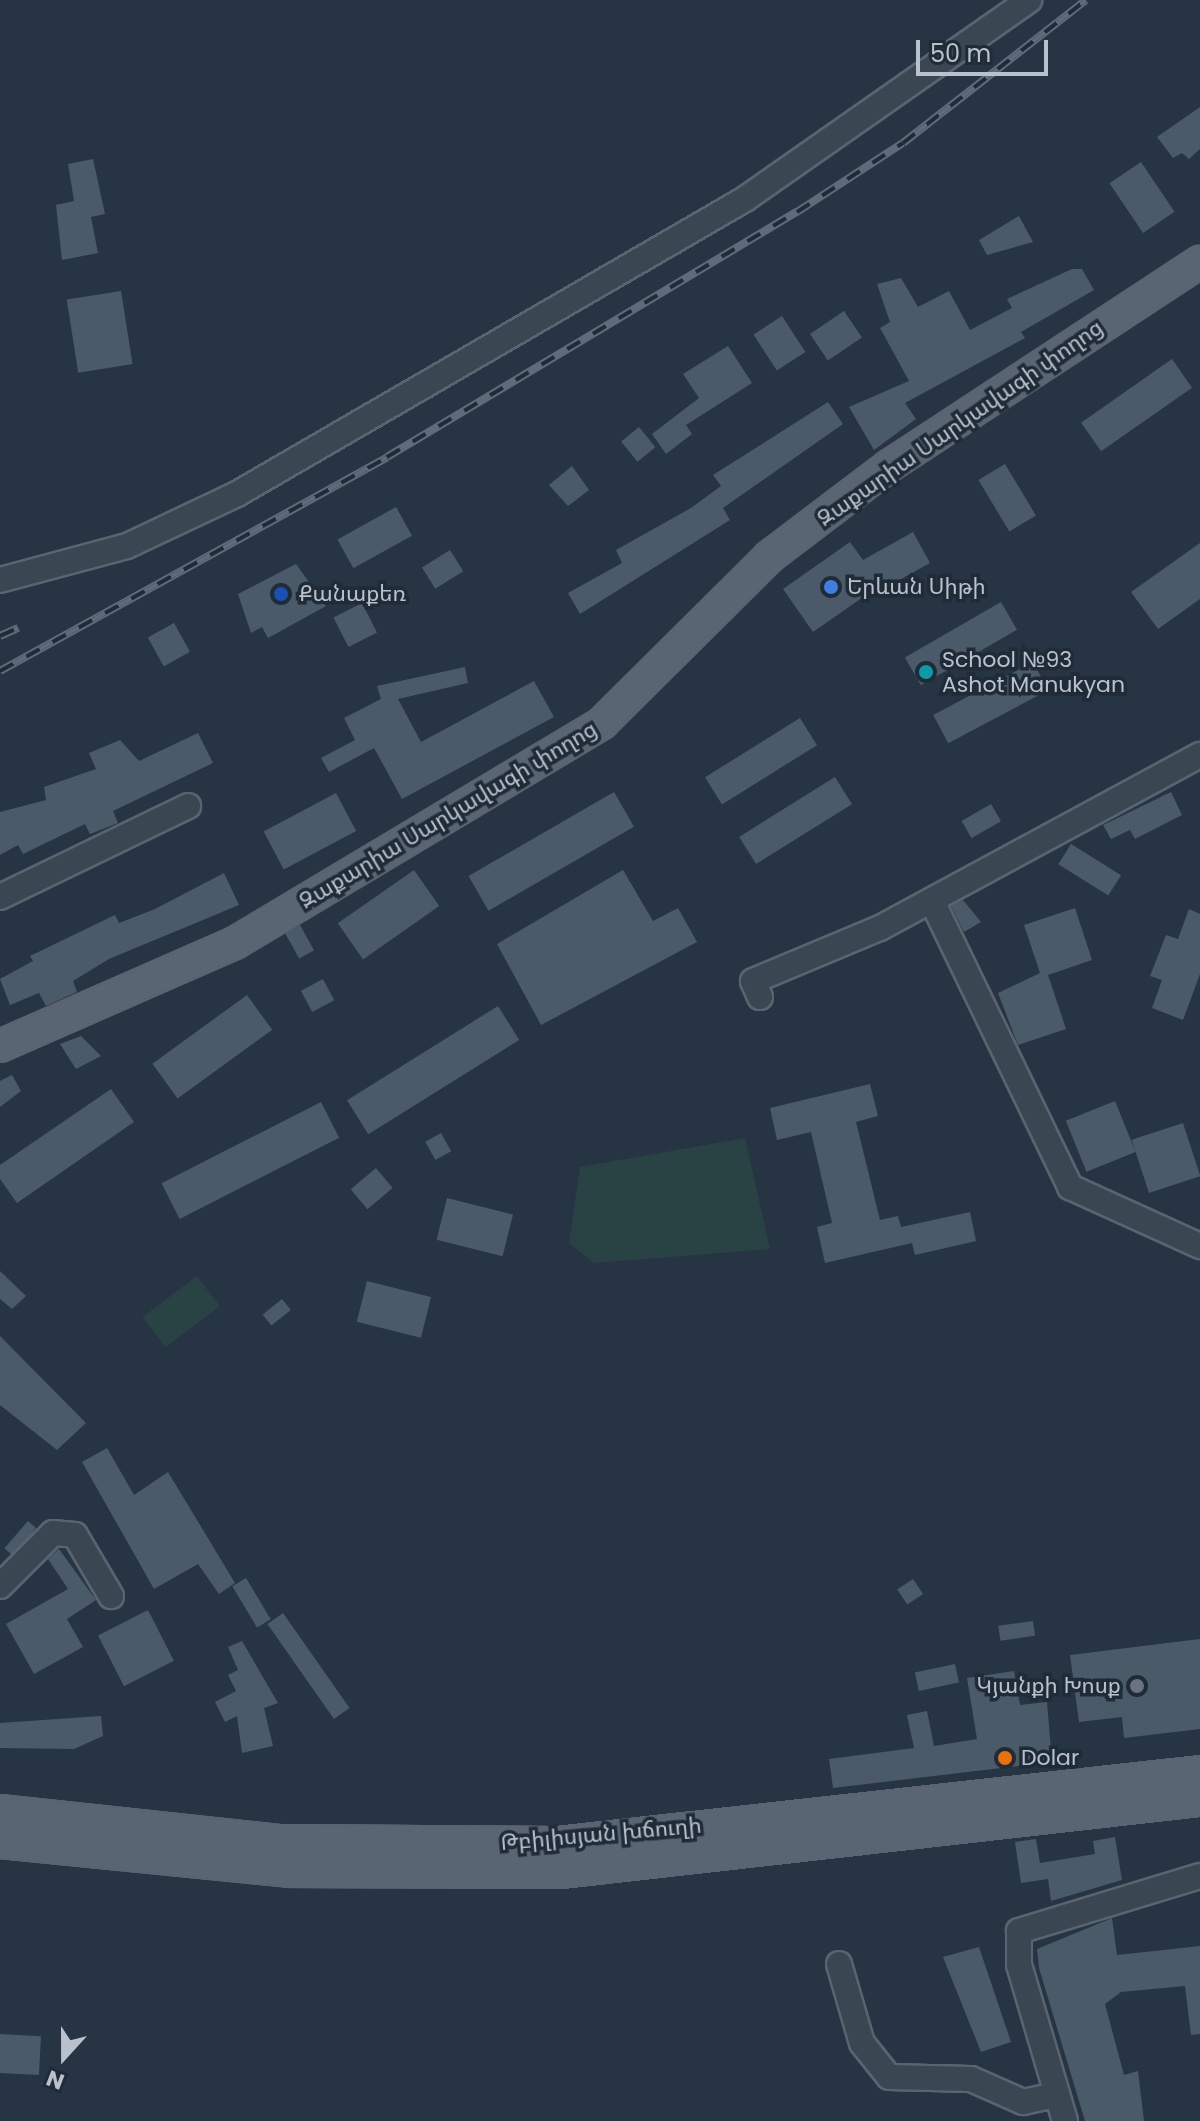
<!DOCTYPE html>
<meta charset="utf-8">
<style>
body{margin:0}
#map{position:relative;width:1200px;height:2121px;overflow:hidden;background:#273443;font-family:Poppins,"Noto Sans Armenian",sans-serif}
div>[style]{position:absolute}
.green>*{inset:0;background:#294344;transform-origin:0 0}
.building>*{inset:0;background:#4b5a69;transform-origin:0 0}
.roads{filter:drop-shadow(2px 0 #5a6470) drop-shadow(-2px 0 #5a6470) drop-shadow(0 2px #5a6470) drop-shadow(0 -2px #5a6470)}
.minor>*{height:24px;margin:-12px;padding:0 12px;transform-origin:12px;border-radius:12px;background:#3b4653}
.major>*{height:30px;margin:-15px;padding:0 15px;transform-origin:15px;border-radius:15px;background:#5a6573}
.rail>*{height:8px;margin-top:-4px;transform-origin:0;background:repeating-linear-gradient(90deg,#202b38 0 15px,#5d6b7a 0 30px);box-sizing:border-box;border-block:2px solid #5d6b7a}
.dots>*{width:22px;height:22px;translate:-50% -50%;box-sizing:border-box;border:4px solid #202b38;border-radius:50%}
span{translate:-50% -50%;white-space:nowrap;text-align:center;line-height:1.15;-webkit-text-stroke:7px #202b38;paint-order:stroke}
.street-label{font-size:22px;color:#b9c1cd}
.poi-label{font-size:22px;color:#b9c1cd}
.left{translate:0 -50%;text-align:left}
.right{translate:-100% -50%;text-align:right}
.north{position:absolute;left:24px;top:2017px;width:80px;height:80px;-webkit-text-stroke:6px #202b38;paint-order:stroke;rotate:201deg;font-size:22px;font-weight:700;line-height:32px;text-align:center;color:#b9c1cd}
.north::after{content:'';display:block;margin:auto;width:28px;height:36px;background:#b9c1cd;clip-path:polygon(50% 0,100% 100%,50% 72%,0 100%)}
.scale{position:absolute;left:916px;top:40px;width:132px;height:36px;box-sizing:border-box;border:4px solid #b9c1cd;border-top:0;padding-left:10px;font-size:24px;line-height:28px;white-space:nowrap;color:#b9c1cd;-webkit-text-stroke:6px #202b38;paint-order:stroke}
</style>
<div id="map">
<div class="green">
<div style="clip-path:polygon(745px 1138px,770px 1249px,594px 1263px,569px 1243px,580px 1167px)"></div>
<div style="left:197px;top:1276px;width:38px;height:68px;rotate:53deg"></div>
</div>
<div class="building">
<div style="clip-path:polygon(1200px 107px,1200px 149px,1189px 159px,1182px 153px,1173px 158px,1157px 137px)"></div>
<div style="clip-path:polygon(93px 159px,105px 214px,91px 217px,98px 253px,62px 260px,56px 205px,74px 201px,68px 164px)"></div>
<div style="left:1141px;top:162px;width:60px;height:38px;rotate:56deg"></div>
<div style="clip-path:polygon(1019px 216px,1033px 242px,987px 255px,979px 240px)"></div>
<div style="clip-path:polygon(1072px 269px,1082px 269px,1094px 290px,1021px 332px,1025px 338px,905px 403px,916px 419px,874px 450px,849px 407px,909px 381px,880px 328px,890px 322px,877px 284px,901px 278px,918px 307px,949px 291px,970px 330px,1012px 308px,1007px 299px)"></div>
<div style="left:121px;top:291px;width:74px;height:55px;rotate:81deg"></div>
<div style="left:844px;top:311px;width:32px;height:41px;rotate:56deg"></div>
<div style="left:782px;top:316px;width:43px;height:34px;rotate:57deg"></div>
<div style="clip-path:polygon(728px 346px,752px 383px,686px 425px,692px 434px,666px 454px,652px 434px,699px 398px,683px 374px)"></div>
<div style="left:1172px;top:359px;width:35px;height:111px;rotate:55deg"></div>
<div style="clip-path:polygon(828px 402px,843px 424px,723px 508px,730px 520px,580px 614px,568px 593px,622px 563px,616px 550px,691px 508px,721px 486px,713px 475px)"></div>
<div style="left:639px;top:427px;width:26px;height:23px;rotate:51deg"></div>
<div style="left:1005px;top:464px;width:60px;height:31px;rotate:59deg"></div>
<div style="clip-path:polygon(572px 466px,589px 490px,568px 506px,549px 485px)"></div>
<div style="left:396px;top:507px;width:33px;height:67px;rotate:61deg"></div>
<div style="clip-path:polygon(913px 532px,930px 563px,892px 584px,889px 579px,813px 632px,783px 589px,850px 542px,863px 560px)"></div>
<div style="clip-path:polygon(1200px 543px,1200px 599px,1158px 629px,1131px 592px)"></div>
<div style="left:450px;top:550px;width:25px;height:33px;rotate:58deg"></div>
<div style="clip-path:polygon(296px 564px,326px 606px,268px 638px,262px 627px,251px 633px,238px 594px)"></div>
<div style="left:1001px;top:602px;width:32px;height:111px;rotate:60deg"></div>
<div style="left:362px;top:603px;width:33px;height:32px;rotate:63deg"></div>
<div style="left:174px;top:623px;width:33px;height:30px;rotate:61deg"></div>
<div style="left:1033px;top:662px;width:32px;height:113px;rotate:62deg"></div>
<div style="clip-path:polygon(465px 667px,468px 683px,398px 699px,421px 742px,534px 681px,554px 717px,402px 799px,374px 748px,329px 772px,321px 758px,355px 740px,344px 718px,381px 699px,377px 686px)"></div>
<div style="left:800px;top:718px;width:32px;height:112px;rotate:58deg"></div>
<div style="clip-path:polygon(198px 733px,213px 763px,113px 811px,118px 823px,90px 834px,85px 824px,23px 854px,18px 845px,0 855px,0 812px,46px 800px,44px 787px,96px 769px,89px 753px,120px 740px,139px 761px)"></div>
<div style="left:835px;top:777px;width:32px;height:113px;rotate:58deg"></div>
<div style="left:614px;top:792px;width:40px;height:168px;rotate:60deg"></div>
<div style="clip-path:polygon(1171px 792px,1182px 815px,1135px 839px,1130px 830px,1111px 839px,1103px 825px)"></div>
<div style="left:336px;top:793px;width:43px;height:82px;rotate:62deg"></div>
<div style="left:991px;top:804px;width:20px;height:34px;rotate:60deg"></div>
<div style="left:1071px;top:844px;width:59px;height:24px;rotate:32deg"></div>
<div style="left:414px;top:870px;width:44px;height:93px;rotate:55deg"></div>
<div style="clip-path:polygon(623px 870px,653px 921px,678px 908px,697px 942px,541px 1025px,497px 944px)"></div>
<div style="clip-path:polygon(224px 873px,239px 905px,109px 959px,73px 981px,77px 992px,46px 1006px,39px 993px,10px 1005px,0 979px,33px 961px,30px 956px,115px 915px,119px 923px,155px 909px)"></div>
<div style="clip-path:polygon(963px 900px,981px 922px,964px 932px,951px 906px)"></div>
<div style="clip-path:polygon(1075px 908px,1092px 960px,1048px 975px,1066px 1029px,1018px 1045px,998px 993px,1040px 973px,1024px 925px)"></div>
<div style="clip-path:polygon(1189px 909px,1200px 914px,1200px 974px,1183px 1020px,1152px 1008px,1162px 980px,1150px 976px,1166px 935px,1178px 939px)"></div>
<div style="left:300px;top:925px;width:29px;height:17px;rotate:61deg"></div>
<div style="left:323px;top:979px;width:24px;height:25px;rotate:62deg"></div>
<div style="left:247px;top:995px;width:43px;height:117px;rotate:54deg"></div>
<div style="left:498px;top:1006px;width:40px;height:178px;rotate:58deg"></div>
<div style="clip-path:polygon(81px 1036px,101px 1056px,76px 1069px,60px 1044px)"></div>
<div style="clip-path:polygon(12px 1075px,21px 1091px,0 1107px,0 1081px)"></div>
<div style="clip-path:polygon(870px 1084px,878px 1116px,856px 1122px,880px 1220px,898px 1216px,901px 1227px,970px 1212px,976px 1241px,915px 1255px,912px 1243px,825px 1263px,817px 1227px,832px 1223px,811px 1132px,777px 1140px,770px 1108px)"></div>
<div style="clip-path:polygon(111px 1089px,134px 1122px,17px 1203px,0 1179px,0 1165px)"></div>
<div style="left:1115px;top:1101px;width:55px;height:53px;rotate:68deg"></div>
<div style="left:321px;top:1102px;width:40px;height:179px;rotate:63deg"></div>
<div style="left:1183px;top:1123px;width:56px;height:54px;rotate:72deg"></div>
<div style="left:441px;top:1133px;width:21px;height:18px;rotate:61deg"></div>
<div style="left:376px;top:1168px;width:26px;height:33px;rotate:50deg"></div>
<div style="left:447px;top:1198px;width:68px;height:43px;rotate:14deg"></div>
<div style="clip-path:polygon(0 1271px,26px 1296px,12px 1309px,0 1299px)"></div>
<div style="left:367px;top:1281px;width:66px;height:42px;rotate:14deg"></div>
<div style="left:282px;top:1299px;width:14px;height:25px;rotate:51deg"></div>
<div style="clip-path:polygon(0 1336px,86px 1423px,57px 1450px,0 1405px)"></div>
<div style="clip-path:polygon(107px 1448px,134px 1495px,168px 1472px,235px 1583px,219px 1594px,198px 1564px,154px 1589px,82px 1462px)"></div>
<div style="left:28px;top:1521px;width:11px;height:36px;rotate:41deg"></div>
<div style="clip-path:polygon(59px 1549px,96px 1600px,67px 1619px,83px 1647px,34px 1674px,6px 1624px,68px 1589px,48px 1559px)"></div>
<div style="left:246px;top:1578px;width:48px;height:16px;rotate:59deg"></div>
<div style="left:913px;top:1579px;width:18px;height:19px;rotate:56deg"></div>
<div style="left:148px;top:1610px;width:57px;height:56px;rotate:63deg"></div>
<div style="left:283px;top:1613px;width:116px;height:19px;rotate:55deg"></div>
<div style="left:1033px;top:1621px;width:15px;height:35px;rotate:82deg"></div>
<div style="clip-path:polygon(1200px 1639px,1200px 1729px,1124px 1738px,1122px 1717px,1079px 1722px,1070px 1655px)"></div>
<div style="clip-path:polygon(242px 1641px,278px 1703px,264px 1708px,273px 1746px,242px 1753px,237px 1716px,225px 1722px,215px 1702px,236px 1691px,228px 1675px,238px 1670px,228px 1647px)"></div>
<div style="left:955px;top:1664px;width:19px;height:41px;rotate:78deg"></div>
<div style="clip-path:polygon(1014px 1671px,1020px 1705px,1047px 1702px,1052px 1762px,833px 1788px,829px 1759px,914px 1748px,907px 1715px,927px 1711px,934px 1746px,977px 1739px,967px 1678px)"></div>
<div style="clip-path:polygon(101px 1716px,103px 1736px,74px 1749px,0 1748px,0 1723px)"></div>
<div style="clip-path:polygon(1115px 1837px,1122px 1880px,1051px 1901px,1048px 1879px,1021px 1883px,1015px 1842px,1036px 1839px,1040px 1863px,1095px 1854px,1093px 1841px)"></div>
<div style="clip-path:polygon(1112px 1918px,1117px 1955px,1200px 1946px,1200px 2034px,1191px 2035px,1185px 1986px,1121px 1992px,1105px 2004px,1124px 2075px,1138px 2071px,1144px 2121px,1085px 2121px,1039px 1968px,1037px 1949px)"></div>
<div style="clip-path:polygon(979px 1947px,1011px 2042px,981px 2052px,943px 1957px)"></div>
<div style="left:0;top:2034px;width:41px;height:39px;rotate:3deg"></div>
</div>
<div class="roads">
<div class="minor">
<div style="left:0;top:580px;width:131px;rotate:-15deg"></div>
<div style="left:127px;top:546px;width:122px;rotate:-25.3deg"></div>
<div style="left:237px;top:494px;width:587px;rotate:-30.14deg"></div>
<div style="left:745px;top:199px;width:347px;rotate:-35deg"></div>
<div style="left:0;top:897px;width:209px;rotate:-25.8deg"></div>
<div style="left:932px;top:901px;width:318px;rotate:64.2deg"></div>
<div style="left:1070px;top:1187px;width:143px;rotate:24.4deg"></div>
<div style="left:760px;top:997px;width:17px;rotate:-114deg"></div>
<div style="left:753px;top:981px;width:138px;rotate:-22.7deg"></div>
<div style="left:880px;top:928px;width:364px;rotate:-28.4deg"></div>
<div style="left:0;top:1586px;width:75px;rotate:-45deg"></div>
<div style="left:53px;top:1533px;width:22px;rotate:5deg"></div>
<div style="left:75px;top:1535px;width:71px;rotate:59.5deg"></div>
<div style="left:839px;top:1964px;width:82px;rotate:73.8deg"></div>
<div style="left:862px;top:2043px;width:43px;rotate:51.5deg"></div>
<div style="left:889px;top:2077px;width:82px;rotate:1.4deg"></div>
<div style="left:971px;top:2079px;width:57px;rotate:23.9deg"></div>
<div style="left:1023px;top:2102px;width:35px;rotate:-12deg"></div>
<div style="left:1065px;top:2121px;width:163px;rotate:-106.4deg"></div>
<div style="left:1019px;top:1965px;width:34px;rotate:-90deg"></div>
<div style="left:1019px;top:1931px;width:189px;rotate:-16.9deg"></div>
</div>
<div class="major">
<div style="left:0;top:1046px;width:257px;rotate:-23.7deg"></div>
<div style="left:235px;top:943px;width:428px;rotate:-30.9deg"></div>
<div style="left:602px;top:723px;width:235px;rotate:-44.8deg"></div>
<div style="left:769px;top:557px;width:151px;rotate:-37.2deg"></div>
<div style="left:889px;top:466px;width:372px;rotate:-33.3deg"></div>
<div style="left:0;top:1811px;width:283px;rotate:6.1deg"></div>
<div style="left:281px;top:1841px;width:276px;rotate:0.4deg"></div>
<div style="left:557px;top:1843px;width:647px;rotate:-6.3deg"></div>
<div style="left:0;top:1842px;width:290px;rotate:5.7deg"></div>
<div style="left:289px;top:1871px;width:273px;rotate:0.2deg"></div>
<div style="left:562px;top:1872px;width:642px;rotate:-6.44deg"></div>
</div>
</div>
<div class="rail">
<div style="left:0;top:636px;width:20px;rotate:-24deg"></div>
<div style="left:0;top:671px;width:442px;rotate:-28.9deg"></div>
<div style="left:387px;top:457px;width:478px;rotate:-30.9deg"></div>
<div style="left:797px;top:212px;width:126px;rotate:-33.1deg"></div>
<div style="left:903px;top:143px;width:232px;rotate:-38deg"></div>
</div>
<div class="dots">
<div style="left:831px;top:587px;background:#3f7fe0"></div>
<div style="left:281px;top:594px;background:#1a4fb4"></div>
<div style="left:926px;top:672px;background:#0f9aa8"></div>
<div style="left:1137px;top:1686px;background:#6b7280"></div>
<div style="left:1005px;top:1758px;background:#e8710a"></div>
</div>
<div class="street-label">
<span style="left:960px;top:423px;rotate:-35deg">Զաքարիա Սարկավագի փողոց</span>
<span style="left:448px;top:815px;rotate:-31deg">Զաքարիա Սարկավագի փողոց</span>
<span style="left:601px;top:1834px;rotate:-5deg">Թբիլիսյան խճուղի</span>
</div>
<div class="poi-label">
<span class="left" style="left:847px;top:587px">Երևան Սիթի</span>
<span class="left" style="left:299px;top:594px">Քանաքեռ</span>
<span class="left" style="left:942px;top:672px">School №93<br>Ashot Manukyan</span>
<span class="right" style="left:1121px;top:1686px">Կյանքի Խոսք</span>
<span class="left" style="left:1021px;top:1758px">Dolar</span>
</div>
<div class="north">N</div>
<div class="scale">50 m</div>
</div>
